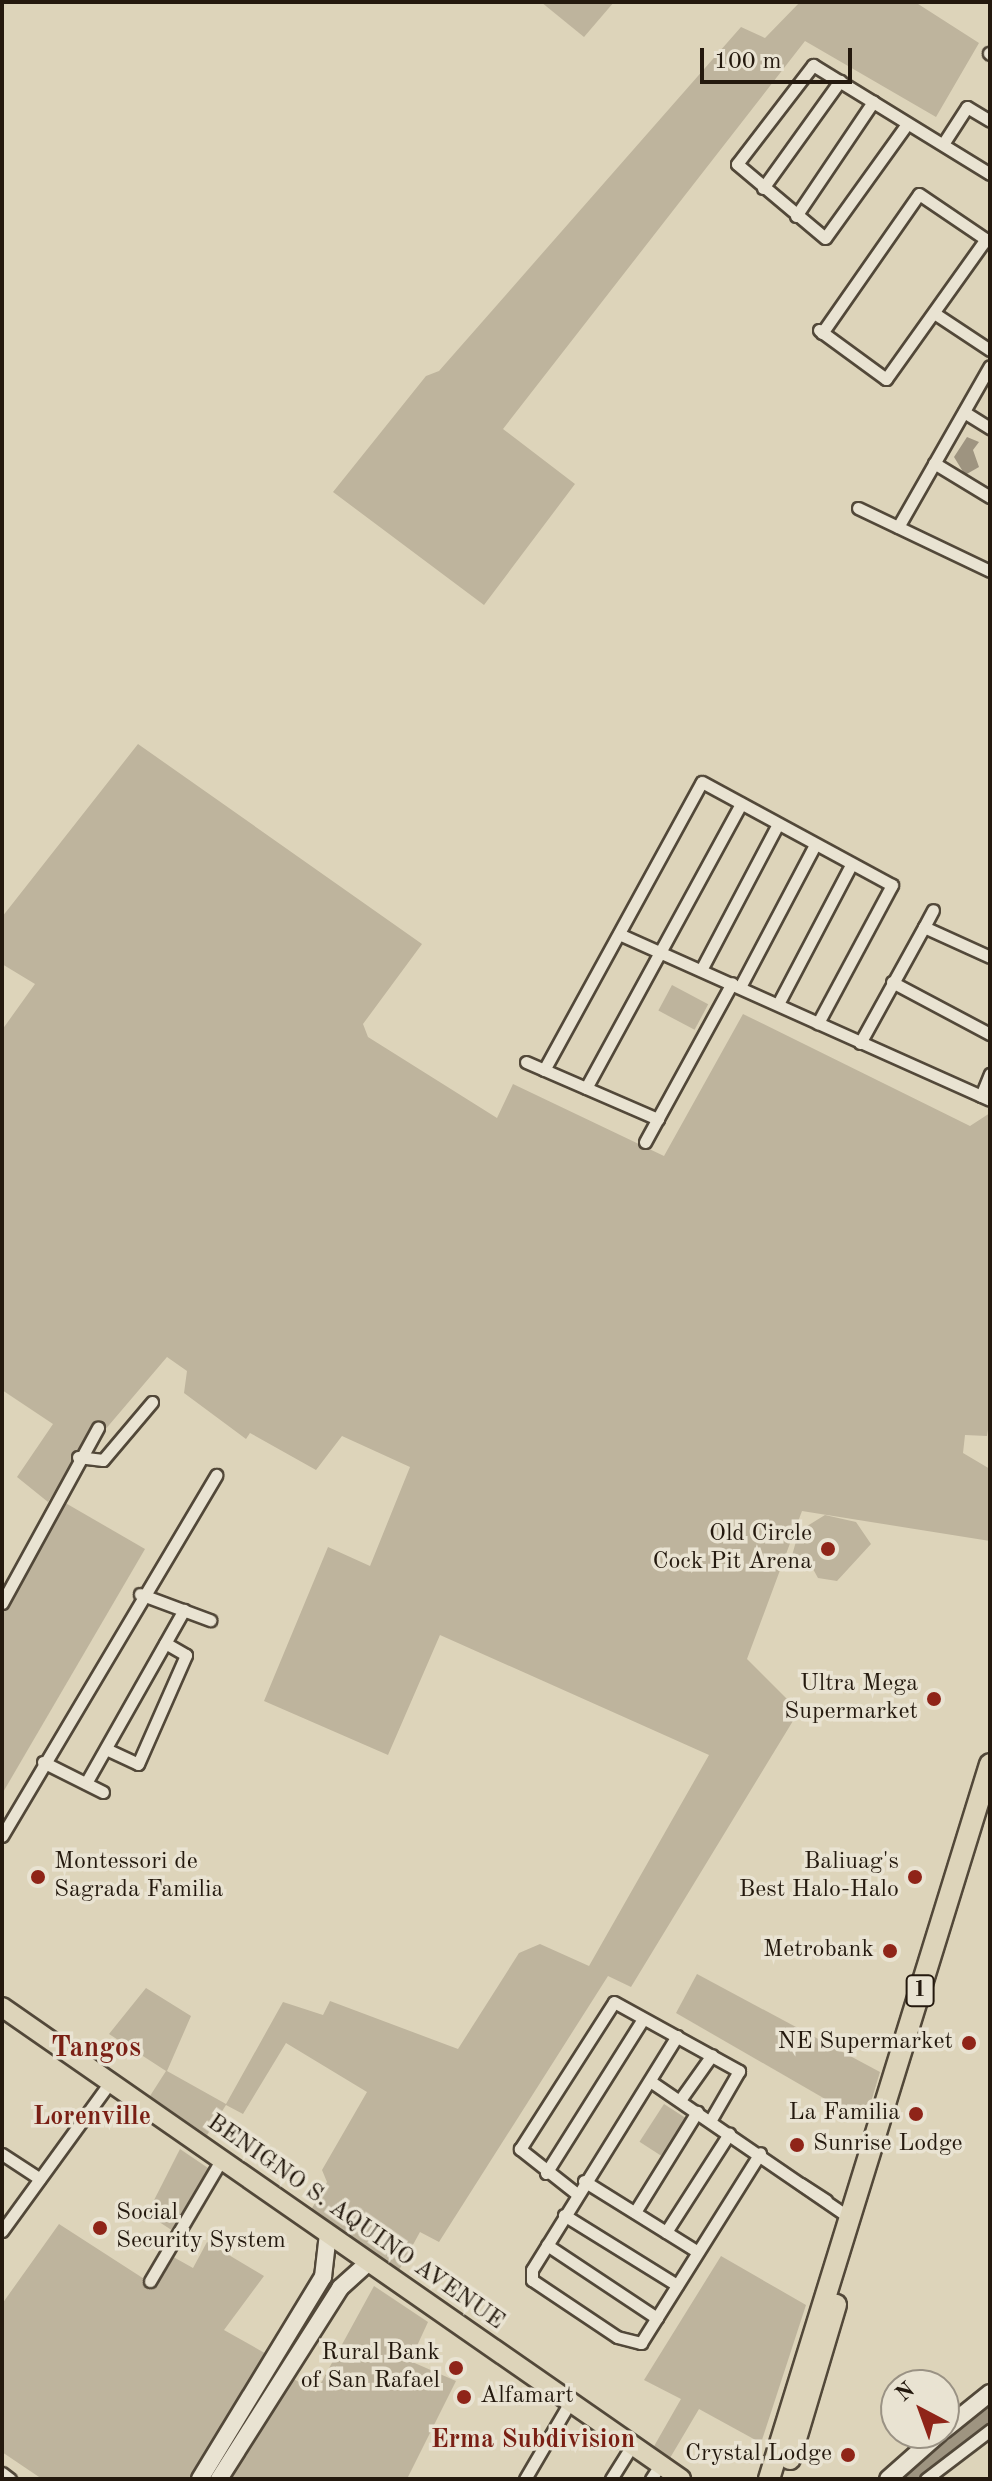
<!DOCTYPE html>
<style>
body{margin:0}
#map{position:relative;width:992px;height:2481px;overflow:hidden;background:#ddd4ba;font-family:"Old Standard TT",serif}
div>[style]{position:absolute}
.green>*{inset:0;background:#beb49d;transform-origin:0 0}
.water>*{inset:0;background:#9e9480}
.roads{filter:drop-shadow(2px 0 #524839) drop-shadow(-2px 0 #524839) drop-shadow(0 2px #524839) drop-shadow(0 -2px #524839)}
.street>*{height:11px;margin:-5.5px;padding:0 5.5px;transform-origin:5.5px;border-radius:5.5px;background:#e9e3d2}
.secondary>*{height:16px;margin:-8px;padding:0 8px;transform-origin:8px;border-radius:8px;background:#e9e3d2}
.primary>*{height:18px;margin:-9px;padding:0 9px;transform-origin:9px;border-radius:9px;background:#ddd4ba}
.highway>*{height:20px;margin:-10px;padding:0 10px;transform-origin:10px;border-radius:10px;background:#ddd4ba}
.dots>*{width:22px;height:22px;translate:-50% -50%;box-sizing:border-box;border:4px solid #e9e3d2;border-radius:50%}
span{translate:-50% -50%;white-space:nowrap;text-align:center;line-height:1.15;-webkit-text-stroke:7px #e9e3d2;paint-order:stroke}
.shield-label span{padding:2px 6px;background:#e9e3d2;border:2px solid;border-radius:6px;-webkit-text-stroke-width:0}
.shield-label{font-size:22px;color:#24190e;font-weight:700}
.poi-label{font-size:24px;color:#24190e}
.right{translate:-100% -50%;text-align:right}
.left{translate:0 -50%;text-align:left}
.street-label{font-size:24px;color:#24190e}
.neighbourhood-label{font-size:26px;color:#7a1f14;font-weight:700}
.quarter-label{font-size:28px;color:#7a1f14;font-weight:700}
.frame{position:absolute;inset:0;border:4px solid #24190e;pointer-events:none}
.north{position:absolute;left:880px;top:2369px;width:80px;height:80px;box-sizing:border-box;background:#e9e3d2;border:2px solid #9a9284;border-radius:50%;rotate:319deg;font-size:22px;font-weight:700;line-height:32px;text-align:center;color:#24190e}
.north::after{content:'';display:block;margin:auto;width:28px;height:36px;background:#8f2418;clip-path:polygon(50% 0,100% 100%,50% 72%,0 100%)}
.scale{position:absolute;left:700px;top:48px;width:152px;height:36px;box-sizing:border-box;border:4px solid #24190e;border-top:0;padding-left:10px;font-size:24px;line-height:28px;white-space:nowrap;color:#24190e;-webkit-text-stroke:6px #e9e3d2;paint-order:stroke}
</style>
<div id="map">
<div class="green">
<div style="clip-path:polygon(541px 2px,614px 2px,584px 37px)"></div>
<div style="clip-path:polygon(800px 2px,915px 2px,979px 43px,936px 117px,805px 41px,503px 429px,575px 484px,484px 605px,333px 492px,426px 376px,439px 371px,741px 27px,765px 38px)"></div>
<div style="clip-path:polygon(138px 744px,422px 944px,363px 1024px,368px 1037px,497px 1118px,513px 1084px,664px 1156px,743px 1014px,970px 1126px,990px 1113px,990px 1416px,987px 1436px,965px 1435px,963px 1453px,990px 1469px,990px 1541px,802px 1511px,747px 1659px,799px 1711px,631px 1987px,608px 1976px,439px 2242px,420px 2232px,398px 2272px,311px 2210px,327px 2182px,322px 2170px,367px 2092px,286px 2043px,243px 2114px,226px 2105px,207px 2135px,150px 2096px,166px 2071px,109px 2034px,146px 1988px,191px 2016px,167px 2071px,226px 2104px,283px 2002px,323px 2015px,330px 2001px,458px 2049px,519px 1953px,540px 1944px,589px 1966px,709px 1755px,440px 1635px,388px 1755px,264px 1701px,328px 1547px,370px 1566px,410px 1467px,342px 1436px,316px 1470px,250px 1433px,246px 1439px,184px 1393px,187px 1371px,167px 1357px,104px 1431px,96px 1428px,48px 1502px,17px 1477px,53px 1424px,2px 1390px,2px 1030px,35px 984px,2px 964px,2px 917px)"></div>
<div style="left:672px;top:985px;width:41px;height:29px;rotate:28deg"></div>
<div style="clip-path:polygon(62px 1501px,145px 1549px,2px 1794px,2px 1611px)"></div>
<div style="clip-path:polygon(825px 1515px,856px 1522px,871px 1544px,837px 1581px,818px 1578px,808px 1560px,791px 1559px,799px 1531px)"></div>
<div style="clip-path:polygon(697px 1974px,880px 2072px,865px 2122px,676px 2013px)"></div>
<div style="left:664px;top:2104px;width:30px;height:45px;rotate:33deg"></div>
<div style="clip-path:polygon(180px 2149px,211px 2170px,173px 2231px,147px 2214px)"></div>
<div style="clip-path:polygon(59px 2224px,152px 2284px,168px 2254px,193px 2268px,207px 2242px,264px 2276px,224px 2330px,270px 2356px,191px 2479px,42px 2479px,2px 2452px,2px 2304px)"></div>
<div style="clip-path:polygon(721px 2256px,806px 2305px,761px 2443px,699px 2409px,670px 2458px,653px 2448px,681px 2399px,644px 2380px)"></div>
<div style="clip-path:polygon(374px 2286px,428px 2322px,410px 2361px,456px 2381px,407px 2479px,231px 2479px,292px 2378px,316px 2392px)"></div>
</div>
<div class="water">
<div style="clip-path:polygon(967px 437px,979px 442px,973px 450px,979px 467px,965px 475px,954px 457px)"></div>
<div style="clip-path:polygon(990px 2398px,990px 2425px,920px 2479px,896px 2479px)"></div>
</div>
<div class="roads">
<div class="street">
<div style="left:989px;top:53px;width:1px;rotate:45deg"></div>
<div style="left:907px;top:124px;width:140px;rotate:125.7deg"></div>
<div style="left:825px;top:238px;width:115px;rotate:-139.9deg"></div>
<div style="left:737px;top:164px;width:125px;rotate:-52.5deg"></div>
<div style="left:813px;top:65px;width:208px;rotate:31.6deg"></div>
<div style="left:943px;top:144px;width:44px;rotate:-57deg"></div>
<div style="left:967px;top:107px;width:27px;rotate:31deg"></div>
<div style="left:763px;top:188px;width:132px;rotate:-54.3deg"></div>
<div style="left:796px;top:216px;width:138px;rotate:-56deg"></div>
<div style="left:934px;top:313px;width:67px;rotate:33.5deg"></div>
<div style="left:819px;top:330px;width:83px;rotate:36.2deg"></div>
<div style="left:886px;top:379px;width:172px;rotate:-54.5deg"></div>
<div style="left:822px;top:333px;width:169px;rotate:-55.1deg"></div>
<div style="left:919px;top:194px;width:86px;rotate:34.1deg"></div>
<div style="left:964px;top:412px;width:31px;rotate:32deg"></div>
<div style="left:934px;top:463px;width:66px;rotate:31.3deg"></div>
<div style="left:858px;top:508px;width:146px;rotate:25.5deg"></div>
<div style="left:898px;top:527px;width:185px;rotate:-60.3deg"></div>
<div style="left:924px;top:927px;width:19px;rotate:-62deg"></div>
<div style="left:619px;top:934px;width:406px;rotate:24.1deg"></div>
<div style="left:701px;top:970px;width:165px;rotate:-62.2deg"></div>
<div style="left:892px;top:982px;width:111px;rotate:28deg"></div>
<div style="left:740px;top:987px;width:161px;rotate:-62.2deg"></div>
<div style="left:778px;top:1004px;width:157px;rotate:-62.3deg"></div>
<div style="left:860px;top:1043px;width:132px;rotate:-61.1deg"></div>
<div style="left:924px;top:927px;width:72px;rotate:24.4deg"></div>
<div style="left:526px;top:1062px;width:144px;rotate:23.4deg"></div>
<div style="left:544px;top:1070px;width:328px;rotate:-61.3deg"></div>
<div style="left:702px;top:782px;width:216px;rotate:28.5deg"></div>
<div style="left:892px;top:885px;width:157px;rotate:118.2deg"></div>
<div style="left:586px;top:1088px;width:324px;rotate:-61.4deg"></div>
<div style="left:981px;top:1096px;width:24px;rotate:-68deg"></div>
<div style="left:645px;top:1142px;width:181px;rotate:-61.3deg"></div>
<div style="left:78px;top:1457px;width:25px;rotate:7deg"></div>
<div style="left:103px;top:1460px;width:76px;rotate:-49.8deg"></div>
<div style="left:140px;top:1594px;width:75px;rotate:20.4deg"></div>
<div style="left:2px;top:1603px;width:200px;rotate:-61.3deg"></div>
<div style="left:106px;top:1749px;width:35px;rotate:25deg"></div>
<div style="left:138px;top:1764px;width:119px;rotate:-66.2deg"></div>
<div style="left:186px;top:1655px;width:24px;rotate:-150deg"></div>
<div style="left:43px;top:1762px;width:67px;rotate:26.6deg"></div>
<div style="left:86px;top:1783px;width:199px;rotate:-60.5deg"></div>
<div style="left:2px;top:1836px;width:420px;rotate:-59.3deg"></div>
<div style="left:677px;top:2036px;width:275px;rotate:121.8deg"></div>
<div style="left:532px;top:2270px;width:10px;rotate:90deg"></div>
<div style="left:532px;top:2280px;width:102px;rotate:33.8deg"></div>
<div style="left:617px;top:2337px;width:25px;rotate:14deg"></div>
<div style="left:641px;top:2343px;width:224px;rotate:-57.9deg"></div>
<div style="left:650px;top:2081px;width:242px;rotate:34.4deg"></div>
<div style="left:680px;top:2100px;width:55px;rotate:-54.6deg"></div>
<div style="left:2px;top:2154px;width:45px;rotate:33.3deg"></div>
<div style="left:546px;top:2173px;width:182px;rotate:-57.8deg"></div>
<div style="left:584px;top:2181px;width:134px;rotate:31.9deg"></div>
<div style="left:801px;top:2184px;width:30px;rotate:33deg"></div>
<div style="left:577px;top:2194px;width:73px;rotate:-141.7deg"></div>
<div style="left:520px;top:2149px;width:174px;rotate:-57.4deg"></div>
<div style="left:614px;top:2002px;width:143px;rotate:28.9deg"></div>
<div style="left:739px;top:2071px;width:58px;rotate:120.1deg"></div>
<div style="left:635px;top:2212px;width:118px;rotate:-58.2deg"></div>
<div style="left:564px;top:2215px;width:133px;rotate:31.8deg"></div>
<div style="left:2px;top:2231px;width:185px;rotate:-54deg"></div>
<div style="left:666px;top:2232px;width:117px;rotate:-57.3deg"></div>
<div style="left:547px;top:2245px;width:132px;rotate:33.6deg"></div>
<div style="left:150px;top:2281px;width:142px;rotate:-59.5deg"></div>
<div style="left:2px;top:2473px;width:10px;rotate:37deg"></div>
<div style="left:525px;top:2479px;width:89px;rotate:-59.7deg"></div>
<div style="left:611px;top:2479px;width:40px;rotate:-58deg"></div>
<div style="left:651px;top:2479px;width:17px;rotate:-57deg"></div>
<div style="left:926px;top:2479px;width:81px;rotate:-37.4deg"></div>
</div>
<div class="secondary">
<div style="left:944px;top:2430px;width:59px;rotate:-38.8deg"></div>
<div style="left:200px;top:2479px;width:237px;rotate:-58.7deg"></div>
<div style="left:323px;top:2277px;width:43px;rotate:-83.4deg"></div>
<div style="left:219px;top:2479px;width:226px;rotate:-57.6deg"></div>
<div style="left:340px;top:2288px;width:39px;rotate:-42deg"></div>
<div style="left:888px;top:2479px;width:69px;rotate:-41.5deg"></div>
</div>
<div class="primary">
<div style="left:2px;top:2007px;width:827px;rotate:34.8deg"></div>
</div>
<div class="highway">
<div style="left:790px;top:2459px;width:161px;rotate:-73.4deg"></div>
<div style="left:769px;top:2479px;width:748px;rotate:-72.82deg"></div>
</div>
</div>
<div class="dots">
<div style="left:828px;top:1549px;background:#8f2418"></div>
<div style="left:934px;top:1699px;background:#8f2418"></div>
<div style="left:38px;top:1877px;background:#8f2418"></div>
<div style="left:915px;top:1877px;background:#8f2418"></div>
<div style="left:890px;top:1951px;background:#8f2418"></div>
<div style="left:969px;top:2043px;background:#8f2418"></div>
<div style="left:916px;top:2114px;background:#8f2418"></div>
<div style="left:797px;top:2145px;background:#8f2418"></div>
<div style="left:100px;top:2228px;background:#8f2418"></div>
<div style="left:456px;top:2368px;background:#8f2418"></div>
<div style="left:464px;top:2397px;background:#8f2418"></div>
<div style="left:848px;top:2455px;background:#8f2418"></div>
</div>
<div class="shield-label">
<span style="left:920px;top:1991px">1</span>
</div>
<div class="poi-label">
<span class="right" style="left:812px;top:1549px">Old Circle<br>Cock Pit Arena</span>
<span class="right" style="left:918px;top:1699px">Ultra Mega<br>Supermarket</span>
<span class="left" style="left:54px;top:1877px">Montessori de<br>Sagrada Familia</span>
<span class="right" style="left:899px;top:1877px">Baliuag's<br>Best Halo-Halo</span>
<span class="right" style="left:874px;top:1951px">Metrobank</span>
<span class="right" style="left:953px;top:2043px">NE Supermarket</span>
<span class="right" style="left:900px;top:2114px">La Familia</span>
<span class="left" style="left:813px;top:2145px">Sunrise Lodge</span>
<span class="left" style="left:116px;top:2228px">Social<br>Security System</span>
<span class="right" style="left:440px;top:2368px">Rural Bank<br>of San Rafael</span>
<span class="left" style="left:480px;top:2397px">Alfamart</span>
<span class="right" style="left:832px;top:2455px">Crystal Lodge</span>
</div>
<div class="street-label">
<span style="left:355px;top:2223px;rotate:35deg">BENIGNO S. AQUINO AVENUE</span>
</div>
<div class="neighbourhood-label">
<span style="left:92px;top:2118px">Lorenville</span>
<span style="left:533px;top:2441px">Erma Subdivision</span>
</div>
<div class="quarter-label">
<span style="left:96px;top:2049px">Tangos</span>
</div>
<div class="frame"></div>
<div class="north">N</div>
<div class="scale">100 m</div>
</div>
